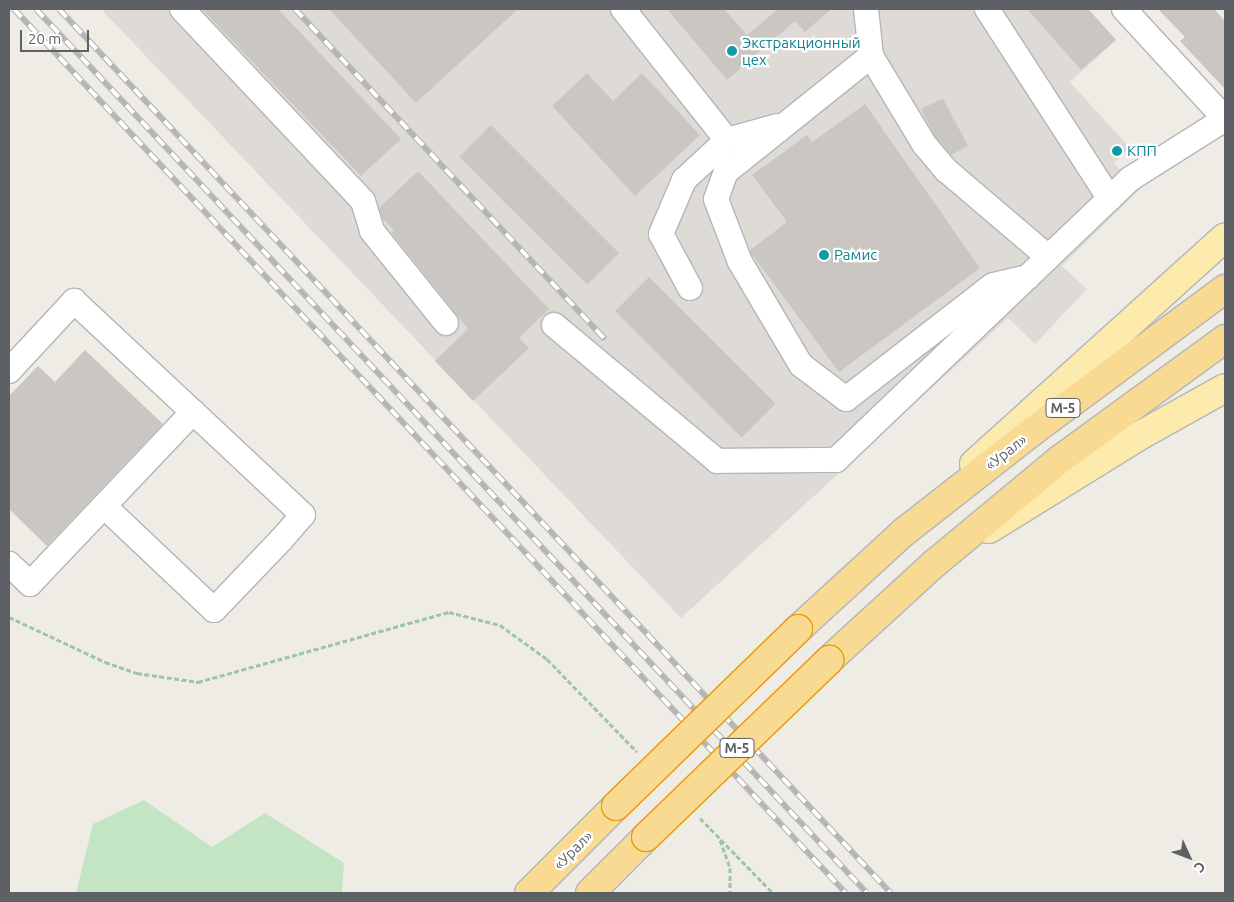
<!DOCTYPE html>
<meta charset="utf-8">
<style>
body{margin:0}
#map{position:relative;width:1234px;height:902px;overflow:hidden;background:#efece5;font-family:Ubuntu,sans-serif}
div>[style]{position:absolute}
.industrial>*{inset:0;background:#dedbd7}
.green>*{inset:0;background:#c4e5c3}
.building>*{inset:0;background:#cac7c2;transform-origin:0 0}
.path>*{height:3px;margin-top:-1.5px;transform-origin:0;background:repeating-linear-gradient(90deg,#9cc6a6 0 5px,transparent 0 7.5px)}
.roads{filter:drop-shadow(1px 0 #b2b6b9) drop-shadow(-1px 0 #b2b6b9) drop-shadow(0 1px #b2b6b9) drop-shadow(0 -1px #b2b6b9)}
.minor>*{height:24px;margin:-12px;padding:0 12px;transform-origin:12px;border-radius:12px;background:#fff}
.major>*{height:28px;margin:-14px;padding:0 14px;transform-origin:14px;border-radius:14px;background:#fcebad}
.highway>*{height:28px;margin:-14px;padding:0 14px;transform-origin:14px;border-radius:14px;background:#f9da92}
.rail>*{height:5.5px;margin-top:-2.75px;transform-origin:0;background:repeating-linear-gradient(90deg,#fff 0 11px,#b3b4b5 0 22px);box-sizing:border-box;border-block:1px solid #b3b4b5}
.bridges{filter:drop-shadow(1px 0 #eb9908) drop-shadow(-1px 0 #eb9908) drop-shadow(0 1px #eb9908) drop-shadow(0 -1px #eb9908)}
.highway-bridge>*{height:28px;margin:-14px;padding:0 14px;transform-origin:14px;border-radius:14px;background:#f9da92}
.dots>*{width:14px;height:14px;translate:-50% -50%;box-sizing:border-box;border:2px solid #fff;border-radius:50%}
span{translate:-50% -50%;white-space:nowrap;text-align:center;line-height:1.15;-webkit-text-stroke:4.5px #fff;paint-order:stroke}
.shield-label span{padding:1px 4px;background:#fff;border:1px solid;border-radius:4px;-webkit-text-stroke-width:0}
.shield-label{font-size:14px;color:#5d6165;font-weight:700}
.culture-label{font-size:15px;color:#0d838f}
.left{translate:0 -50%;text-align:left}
.street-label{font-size:15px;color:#5d6165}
.frame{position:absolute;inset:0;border:10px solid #5d6165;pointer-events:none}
.north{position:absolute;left:1164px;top:832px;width:50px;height:50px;-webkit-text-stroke:4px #fff;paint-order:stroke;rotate:133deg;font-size:14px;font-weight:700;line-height:20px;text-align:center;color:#5d6165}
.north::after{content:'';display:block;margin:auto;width:18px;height:22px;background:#5d6165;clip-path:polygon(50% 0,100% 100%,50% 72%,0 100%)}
.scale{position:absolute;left:20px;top:30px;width:69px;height:22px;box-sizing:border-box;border:2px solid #5d6165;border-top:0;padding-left:6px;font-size:15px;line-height:18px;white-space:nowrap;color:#5d6165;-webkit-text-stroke:4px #fff;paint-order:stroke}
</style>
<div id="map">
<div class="industrial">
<div style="clip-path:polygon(101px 9px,1088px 9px,1116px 40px,1070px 82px,1130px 148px,1114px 163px,1140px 189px,1062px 266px,1087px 289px,1035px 344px,1008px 318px,681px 618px)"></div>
</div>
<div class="green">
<div style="clip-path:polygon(144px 800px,212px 847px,265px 813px,344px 863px,342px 893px,76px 893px,93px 824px)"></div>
</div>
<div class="building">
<div style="clip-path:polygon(202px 9px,278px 9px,401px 139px,361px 176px)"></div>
<div style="clip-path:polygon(329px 9px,518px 9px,416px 103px)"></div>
<div style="clip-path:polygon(667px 9px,724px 9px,747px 35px,778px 9px,831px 9px,805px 32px,795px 21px,727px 80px)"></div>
<div style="clip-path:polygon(1027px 9px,1088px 9px,1116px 40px,1081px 70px)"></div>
<div style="clip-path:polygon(1158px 9px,1214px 9px,1225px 21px,1225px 89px,1180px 41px,1185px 37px)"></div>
<div style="clip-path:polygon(587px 73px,613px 101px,642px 73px,700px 135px,635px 196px,552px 106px)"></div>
<div style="clip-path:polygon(943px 98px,968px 146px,951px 155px,935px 136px,921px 109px)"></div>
<div style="clip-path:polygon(865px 104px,980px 268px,839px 372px,751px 253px,750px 250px,787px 222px,752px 175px,807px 135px,812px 142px)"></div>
<div style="left:491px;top:125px;width:181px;height:45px;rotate:45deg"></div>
<div style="clip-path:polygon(418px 171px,549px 309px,519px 338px,529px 348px,473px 401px,435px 361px,468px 329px,391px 232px,394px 230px,382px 218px,379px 208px)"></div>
<div style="left:649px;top:277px;width:179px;height:48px;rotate:45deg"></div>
<div style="clip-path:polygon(85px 350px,163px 424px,47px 546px,9px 509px,9px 396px,38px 366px,55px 382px)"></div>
</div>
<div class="path">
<div style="left:9px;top:617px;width:106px;rotate:25.1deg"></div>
<div style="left:105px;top:662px;width:34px;rotate:19deg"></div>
<div style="left:137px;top:673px;width:62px;rotate:8.4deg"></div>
<div style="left:198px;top:682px;width:261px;rotate:-15.6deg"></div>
<div style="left:449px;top:612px;width:53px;rotate:14.3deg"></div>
<div style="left:500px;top:625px;width:58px;rotate:35.9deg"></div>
<div style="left:547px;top:659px;width:129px;rotate:45.9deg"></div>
<div style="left:700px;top:818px;width:105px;rotate:45.8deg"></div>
<div style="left:720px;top:840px;width:30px;rotate:70deg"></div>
<div style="left:730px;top:868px;width:25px;rotate:90deg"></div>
</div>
<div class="roads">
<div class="minor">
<div style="left:182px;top:9px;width:264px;rotate:46.7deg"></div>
<div style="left:363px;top:201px;width:31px;rotate:73deg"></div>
<div style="left:372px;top:231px;width:118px;rotate:51.2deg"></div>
<div style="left:623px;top:9px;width:167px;rotate:51.6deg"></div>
<div style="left:866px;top:9px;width:47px;rotate:83.9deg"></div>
<div style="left:987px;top:9px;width:226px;rotate:57.1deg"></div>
<div style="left:1124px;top:9px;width:149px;rotate:47.4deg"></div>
<div style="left:1028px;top:277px;width:36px;rotate:167deg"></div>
<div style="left:993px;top:285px;width:186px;rotate:142.2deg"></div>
<div style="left:846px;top:399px;width:56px;rotate:-142.9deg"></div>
<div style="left:801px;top:365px;width:120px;rotate:-120.6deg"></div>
<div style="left:740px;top:262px;width:67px;rotate:-110.9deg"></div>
<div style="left:716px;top:199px;width:29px;rotate:-70deg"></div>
<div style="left:726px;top:172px;width:186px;rotate:-38.7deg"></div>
<div style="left:871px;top:56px;width:103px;rotate:58.9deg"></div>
<div style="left:924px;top:144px;width:35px;rotate:50deg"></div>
<div style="left:947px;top:171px;width:133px;rotate:40.4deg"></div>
<div style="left:690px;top:288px;width:61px;rotate:-118.2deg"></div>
<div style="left:661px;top:234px;width:59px;rotate:-66.9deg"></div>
<div style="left:684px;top:180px;width:59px;rotate:-42.9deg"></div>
<div style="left:727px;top:140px;width:52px;rotate:-15.6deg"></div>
<div style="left:554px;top:325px;width:212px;rotate:39.8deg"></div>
<div style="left:717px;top:461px;width:119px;rotate:-0.5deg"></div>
<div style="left:836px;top:460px;width:407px;rotate:-43.7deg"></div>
<div style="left:1130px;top:179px;width:112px;rotate:-32.3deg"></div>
<div style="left:9px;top:371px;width:96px;rotate:-47.1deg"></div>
<div style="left:74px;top:301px;width:163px;rotate:43deg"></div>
<div style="left:193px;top:412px;width:237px;rotate:133.5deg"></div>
<div style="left:30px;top:584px;width:29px;rotate:-136deg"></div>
<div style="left:104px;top:506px;width:151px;rotate:43.4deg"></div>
<div style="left:214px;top:610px;width:97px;rotate:-46.3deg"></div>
<div style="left:281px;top:540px;width:33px;rotate:-49deg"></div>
<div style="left:303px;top:515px;width:151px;rotate:-136.9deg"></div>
</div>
<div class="major">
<div style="left:974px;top:464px;width:338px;rotate:-42.1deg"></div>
<div style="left:989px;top:529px;width:176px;rotate:-31.8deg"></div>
<div style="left:1139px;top:436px;width:98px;rotate:-29.2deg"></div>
</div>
<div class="highway">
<div style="left:798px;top:629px;width:144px;rotate:-42.5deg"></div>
<div style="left:904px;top:532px;width:164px;rotate:-38.1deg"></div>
<div style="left:1033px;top:431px;width:239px;rotate:-36.5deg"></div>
<div style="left:829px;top:660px;width:144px;rotate:-42.5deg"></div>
<div style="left:935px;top:563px;width:161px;rotate:-39.7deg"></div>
<div style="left:1059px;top:460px;width:205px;rotate:-36.1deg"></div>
<div style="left:529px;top:893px;width:123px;rotate:-45deg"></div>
<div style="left:590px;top:893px;width:79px;rotate:-45deg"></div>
</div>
</div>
<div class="rail">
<div style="left:14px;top:9px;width:1214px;rotate:46.74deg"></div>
<div style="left:36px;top:9px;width:1213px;rotate:46.77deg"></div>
<div style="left:59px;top:9px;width:1214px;rotate:46.74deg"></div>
<div style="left:295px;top:9px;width:453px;rotate:46.8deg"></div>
</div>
<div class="bridges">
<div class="highway-bridge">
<div style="left:616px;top:806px;width:254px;rotate:-44.2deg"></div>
<div style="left:646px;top:837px;width:255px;rotate:-44deg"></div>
</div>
</div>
<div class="dots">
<div style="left:732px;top:51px;background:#0f9aa8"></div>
<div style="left:1117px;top:151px;background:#0f9aa8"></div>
<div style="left:824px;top:255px;background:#0f9aa8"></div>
</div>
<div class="shield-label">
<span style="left:1063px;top:408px">М-5</span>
<span style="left:737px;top:748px">М-5</span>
</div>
<div class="culture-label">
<span class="left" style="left:742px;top:51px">Экстракционный<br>цех</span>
<span class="left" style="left:1127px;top:151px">КПП</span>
<span class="left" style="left:834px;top:255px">Рамис</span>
</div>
<div class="street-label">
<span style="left:1006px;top:452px;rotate:-38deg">«Урал»</span>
<span style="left:573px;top:850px;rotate:-45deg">«Урал»</span>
</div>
<div class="frame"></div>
<div class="north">С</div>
<div class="scale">20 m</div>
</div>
